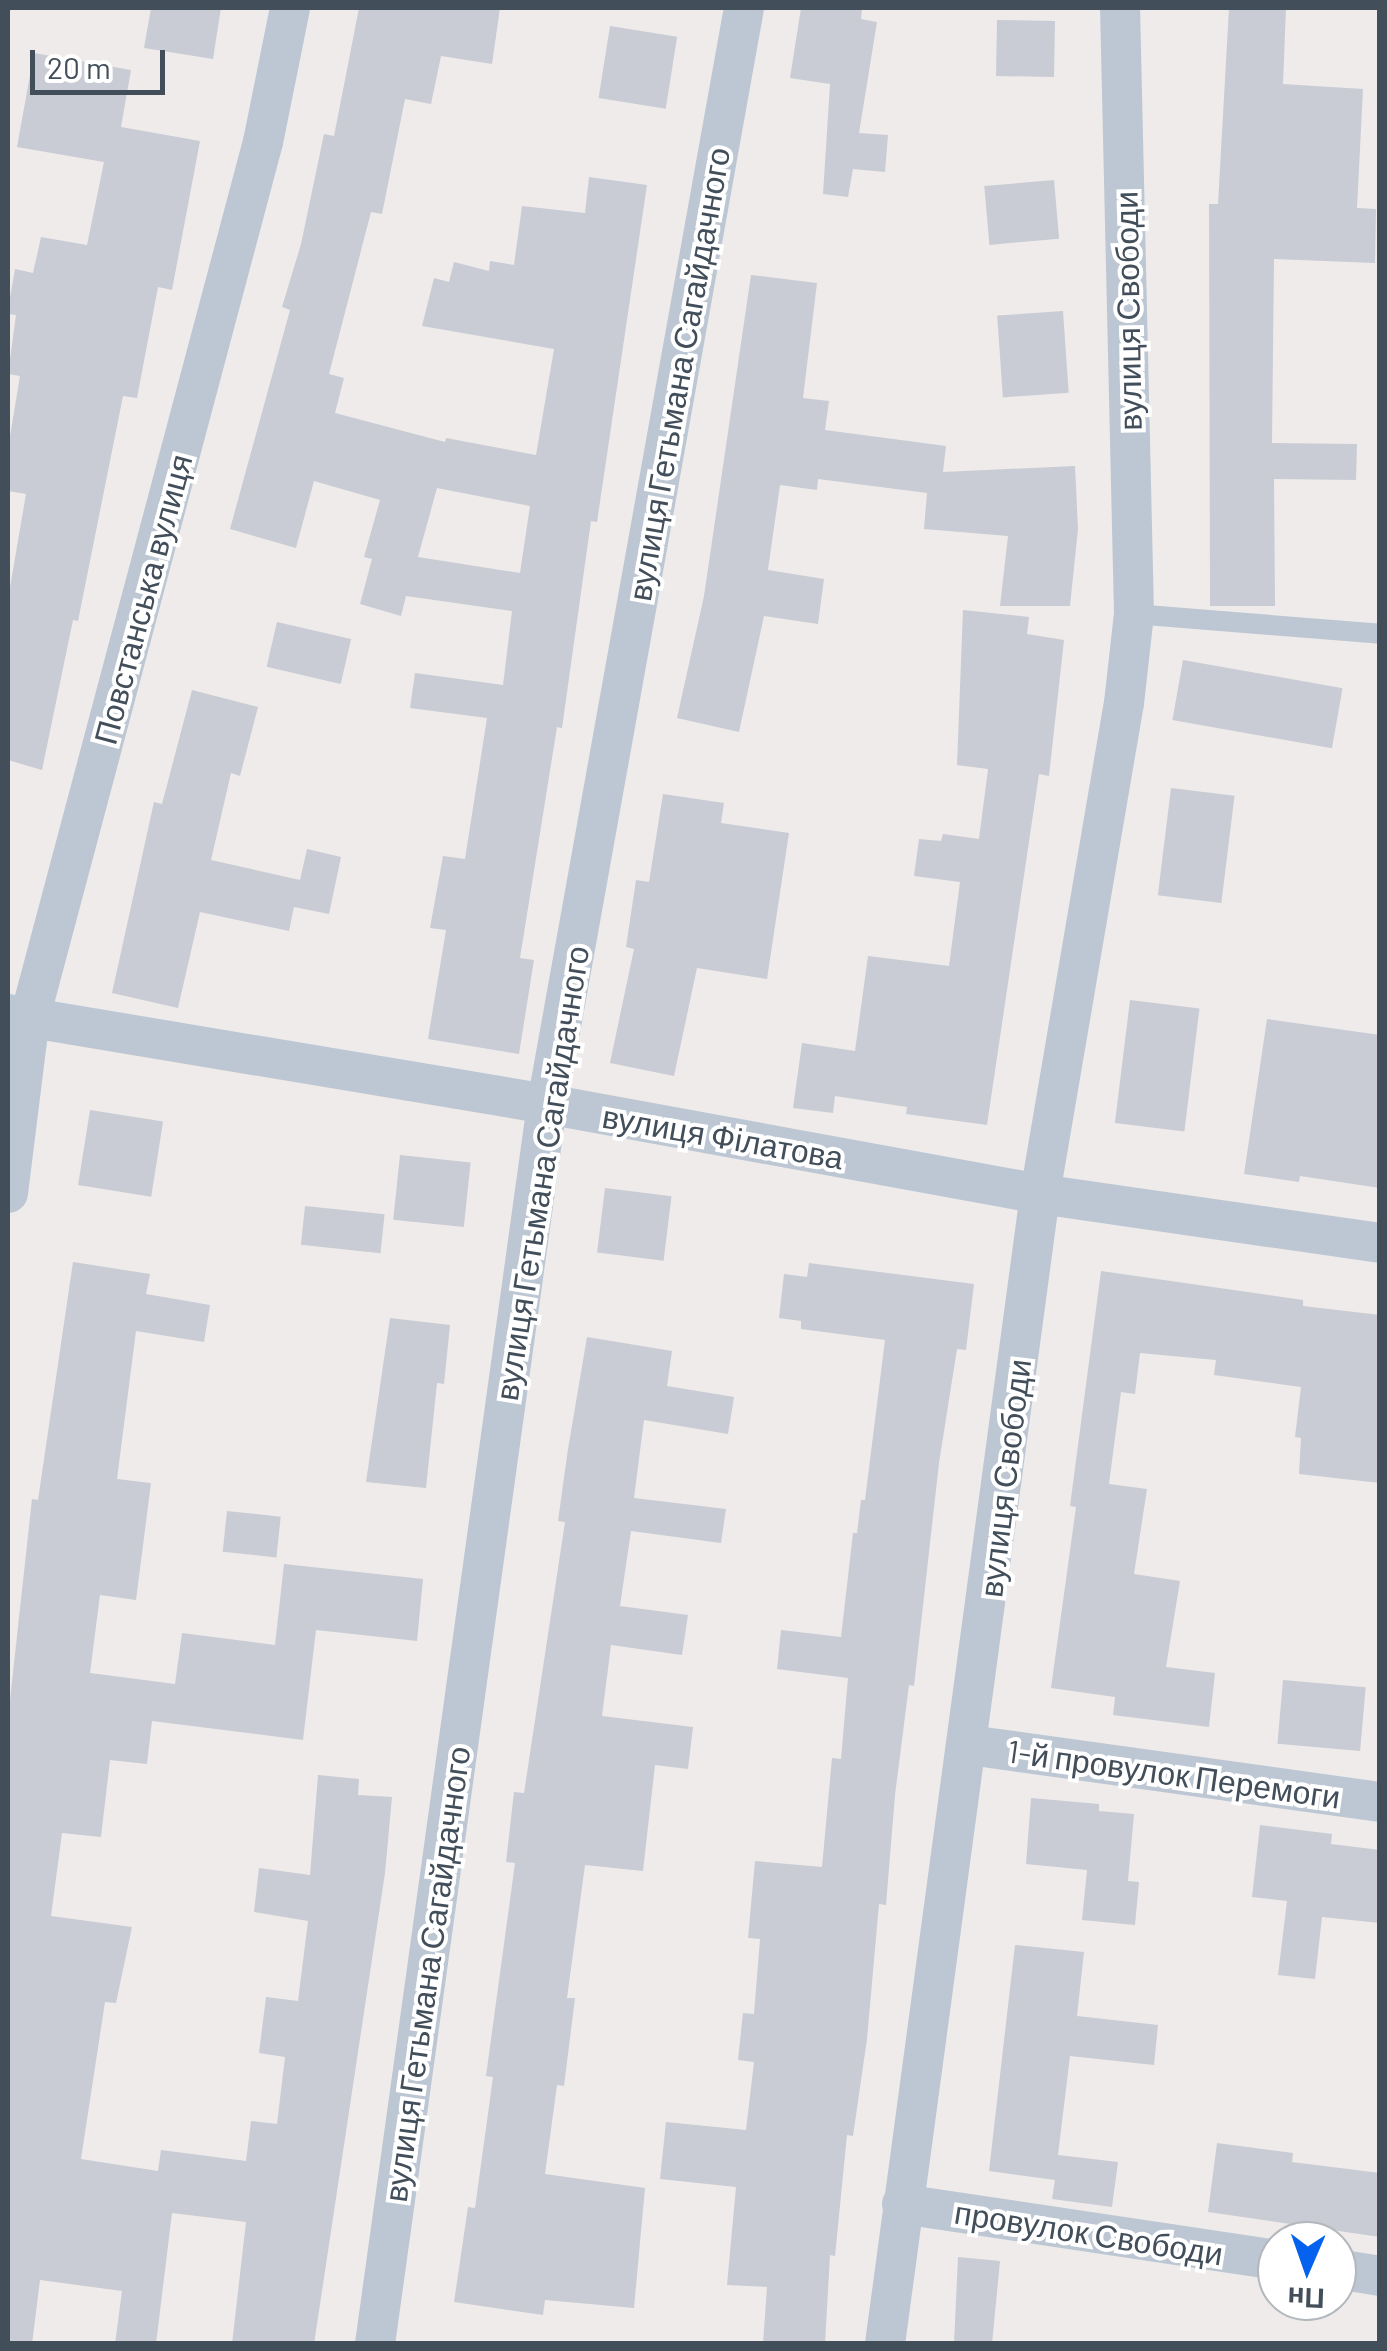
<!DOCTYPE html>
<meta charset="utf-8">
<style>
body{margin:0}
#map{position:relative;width:1387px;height:2351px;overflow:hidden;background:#eeebea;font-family:Barlow,sans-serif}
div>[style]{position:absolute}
.building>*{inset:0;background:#c9ccd4;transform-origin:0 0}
.lane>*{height:20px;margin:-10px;padding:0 10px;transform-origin:10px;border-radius:10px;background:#bcc7d3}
.street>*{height:40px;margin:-20px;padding:0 20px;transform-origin:20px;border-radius:20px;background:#bcc7d3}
span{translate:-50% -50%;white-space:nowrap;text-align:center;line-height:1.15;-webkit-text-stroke:8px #fff;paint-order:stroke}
.street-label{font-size:32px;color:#424e5a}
.frame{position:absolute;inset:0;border:10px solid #424e5a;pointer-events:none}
.north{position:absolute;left:1257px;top:2221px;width:100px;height:100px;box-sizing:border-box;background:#fff;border:2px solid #b3b8bd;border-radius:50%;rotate:182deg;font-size:28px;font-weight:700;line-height:40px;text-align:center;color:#424e5a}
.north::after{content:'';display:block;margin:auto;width:35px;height:45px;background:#0562ee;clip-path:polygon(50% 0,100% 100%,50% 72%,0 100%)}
.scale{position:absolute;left:30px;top:50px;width:135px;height:45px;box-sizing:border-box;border:5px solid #424e5a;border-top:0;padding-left:12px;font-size:30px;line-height:35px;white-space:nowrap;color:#424e5a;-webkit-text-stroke:8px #fff;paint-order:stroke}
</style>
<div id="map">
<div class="building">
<div style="clip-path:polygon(151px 8px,221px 8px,213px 59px,144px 48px)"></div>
<div style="clip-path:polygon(evenodd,359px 8px,500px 8px,492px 64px,441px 56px,431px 104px,405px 99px,382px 214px,371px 212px,329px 374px,344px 378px,335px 413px,445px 442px,446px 438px,536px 455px,554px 349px,422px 326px,434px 278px,449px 282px,454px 262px,489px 271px,490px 261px,514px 265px,522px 206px,585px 213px,589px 177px,647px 185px,597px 522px,591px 521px,562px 728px,557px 727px,520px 958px,534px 960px,519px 1054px,428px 1039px,446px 930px,430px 928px,443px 856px,465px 859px,487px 718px,410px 708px,415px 673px,503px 685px,512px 611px,406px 596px,401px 616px,360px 604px,372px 559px,364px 557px,380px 500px,314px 481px,296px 548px,230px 529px,290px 310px,282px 307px,301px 244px,324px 134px,334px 136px,359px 8px,437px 488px,530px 506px,520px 573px,418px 557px,437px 488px)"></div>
<div style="clip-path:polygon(801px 8px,862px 8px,861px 19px,877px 22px,859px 133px,888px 135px,885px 172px,853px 169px,848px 197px,823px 194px,830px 84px,790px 78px)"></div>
<div style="clip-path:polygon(1229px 8px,1286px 8px,1283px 84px,1363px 89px,1357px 208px,1376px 209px,1375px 263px,1274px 259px,1272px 443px,1357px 444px,1356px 480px,1274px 479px,1275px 606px,1210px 606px,1209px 204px,1218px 204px)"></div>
<div style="left:997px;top:20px;width:58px;height:56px;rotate:1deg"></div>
<div style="left:610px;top:26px;width:68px;height:73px;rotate:9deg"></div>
<div style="clip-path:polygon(34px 53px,131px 70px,121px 127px,200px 141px,172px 290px,158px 287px,137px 398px,123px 396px,78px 621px,73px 620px,42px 770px,8px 760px,8px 599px,26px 494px,8px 491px,8px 448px,20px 376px,8px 374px,16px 315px,8px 314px,8px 309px,15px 269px,33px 273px,41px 237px,87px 245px,104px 162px,17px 147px)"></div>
<div style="left:1054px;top:180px;width:59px;height:70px;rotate:85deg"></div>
<div style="clip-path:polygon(751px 275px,817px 283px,803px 398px,829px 401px,825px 430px,946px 446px,943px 472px,1075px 466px,1078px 529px,1070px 606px,1000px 606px,1008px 536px,924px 529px,927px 493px,818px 479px,817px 490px,780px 485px,768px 570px,824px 579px,818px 624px,764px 616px,739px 732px,677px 718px,704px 596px)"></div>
<div style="left:1063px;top:311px;width:82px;height:66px;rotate:86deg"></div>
<div style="clip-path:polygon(963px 610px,1029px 617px,1027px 634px,1064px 640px,1049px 776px,1039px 774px,987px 1125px,906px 1114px,907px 1107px,835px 1096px,833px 1113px,793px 1108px,802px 1043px,855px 1051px,868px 956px,949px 966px,960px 882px,914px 876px,919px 839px,941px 841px,943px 834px,979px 839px,988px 769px,957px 765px)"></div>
<div style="left:277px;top:622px;width:76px;height:46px;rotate:13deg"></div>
<div style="left:1183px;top:660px;width:162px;height:61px;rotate:10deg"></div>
<div style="clip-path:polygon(192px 690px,258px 707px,240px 776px,231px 773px,211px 860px,300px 880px,307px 849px,341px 857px,329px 914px,294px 907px,289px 931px,200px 912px,178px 1008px,112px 993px,154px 802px,162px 804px)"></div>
<div style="left:1171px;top:788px;width:64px;height:108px;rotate:7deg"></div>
<div style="clip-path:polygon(663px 794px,724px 803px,721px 823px,789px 833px,767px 979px,697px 968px,674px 1076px,610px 1063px,634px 949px,626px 947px,636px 880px,649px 882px)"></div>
<div style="left:1130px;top:1000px;width:70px;height:124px;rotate:7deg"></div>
<div style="clip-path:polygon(1267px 1019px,1380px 1035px,1380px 1188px,1300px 1176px,1299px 1182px,1244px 1174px)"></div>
<div style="left:90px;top:1110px;width:74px;height:76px;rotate:9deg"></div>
<div style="left:400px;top:1155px;width:71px;height:65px;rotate:6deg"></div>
<div style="left:605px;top:1188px;width:67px;height:65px;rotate:7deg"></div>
<div style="left:305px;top:1206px;width:80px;height:39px;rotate:6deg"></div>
<div style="clip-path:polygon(73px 1262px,150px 1274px,146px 1294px,210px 1305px,204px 1342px,136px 1331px,117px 1479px,151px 1483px,136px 1600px,100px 1595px,90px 1673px,175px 1684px,182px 1633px,275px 1645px,284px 1564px,423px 1579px,417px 1641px,316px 1630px,303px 1740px,152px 1721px,147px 1764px,110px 1760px,101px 1837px,62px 1833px,51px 1916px,132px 1927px,116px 2003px,105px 2002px,81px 2159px,158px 2171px,161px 2150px,246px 2161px,251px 2121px,277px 2124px,285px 2057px,259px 2053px,266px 1997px,298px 2001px,308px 1921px,254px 1912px,259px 1868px,310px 1875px,318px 1775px,359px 1779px,358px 1795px,392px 1797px,385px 1873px,314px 2344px,232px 2344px,246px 2222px,172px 2213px,156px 2344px,115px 2344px,122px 2291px,40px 2280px,32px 2344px,8px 2344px,8px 1718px,32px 1499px,38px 1500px)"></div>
<div style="clip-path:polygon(809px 1263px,974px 1284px,966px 1350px,957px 1349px,939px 1463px,914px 1686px,909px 1685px,895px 1795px,886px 1905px,879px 1904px,867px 2039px,853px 2136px,847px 2135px,835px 2256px,830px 2255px,825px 2344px,763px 2344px,767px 2287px,727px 2285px,736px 2187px,660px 2179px,666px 2122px,746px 2130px,754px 2062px,738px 2060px,743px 2013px,754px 2014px,760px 1939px,748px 1938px,755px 1861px,822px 1867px,832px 1758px,841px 1759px,848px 1678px,777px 1669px,781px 1630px,841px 1637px,853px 1533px,857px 1533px,861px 1500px,865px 1500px,885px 1340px,801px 1329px,801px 1321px,779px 1318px,784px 1274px,807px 1277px)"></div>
<div style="clip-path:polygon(1101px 1271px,1303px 1300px,1303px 1306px,1380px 1315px,1380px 1483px,1299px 1474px,1301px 1438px,1295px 1437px,1301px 1387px,1214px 1375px,1216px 1360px,1140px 1353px,1135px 1394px,1121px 1392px,1109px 1484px,1147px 1489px,1134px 1574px,1180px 1581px,1166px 1667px,1215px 1673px,1209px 1727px,1113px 1715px,1115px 1697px,1051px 1688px,1076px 1507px,1070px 1506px)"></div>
<div style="clip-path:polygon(390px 1318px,450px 1325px,444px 1384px,437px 1383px,426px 1488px,366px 1482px)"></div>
<div style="clip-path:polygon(587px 1337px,672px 1351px,667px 1386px,734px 1397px,728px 1434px,644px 1420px,634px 1498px,726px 1509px,721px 1543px,631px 1531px,620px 1606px,688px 1615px,682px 1655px,611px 1645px,602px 1716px,693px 1727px,688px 1769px,655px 1765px,643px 1871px,585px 1865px,567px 1998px,575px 1998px,564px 2086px,557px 2085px,545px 2174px,645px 2188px,634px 2308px,545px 2300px,543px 2315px,454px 2302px,468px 2207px,475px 2208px,493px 2077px,486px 2076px,515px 1863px,506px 1862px,514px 1792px,524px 1793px,565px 1522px,558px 1521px,568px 1449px)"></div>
<div style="left:227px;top:1511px;width:54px;height:41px;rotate:6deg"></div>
<div style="left:1283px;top:1680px;width:83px;height:64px;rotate:5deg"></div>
<div style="clip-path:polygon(1031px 1798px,1099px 1804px,1099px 1811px,1134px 1814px,1128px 1881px,1139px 1882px,1135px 1925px,1082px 1920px,1087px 1870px,1026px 1864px)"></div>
<div style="clip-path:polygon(1260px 1825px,1332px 1834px,1331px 1844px,1380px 1850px,1380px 1923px,1322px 1917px,1315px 1979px,1278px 1975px,1287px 1901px,1252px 1897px)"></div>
<div style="clip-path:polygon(1015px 1945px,1084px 1952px,1077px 2016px,1158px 2025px,1154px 2065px,1070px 2056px,1058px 2155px,1118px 2162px,1112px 2207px,1052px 2199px,1055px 2180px,989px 2171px)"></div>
<div style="clip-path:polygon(1217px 2143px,1293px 2153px,1292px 2162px,1380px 2173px,1380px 2237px,1208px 2212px)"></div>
<div style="clip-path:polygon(958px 2257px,1000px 2261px,992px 2344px,954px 2344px)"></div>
</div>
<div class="lane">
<div style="left:1134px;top:614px;width:247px;rotate:4.6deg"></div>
</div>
<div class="street">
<div style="left:8px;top:1014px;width:546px;rotate:9.48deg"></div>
<div style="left:547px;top:1104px;width:501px;rotate:10.35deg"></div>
<div style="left:1040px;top:1194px;width:344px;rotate:8.2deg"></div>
<div style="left:8px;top:1193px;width:177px;rotate:-82.9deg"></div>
<div style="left:30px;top:1017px;width:905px;rotate:-75.09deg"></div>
<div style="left:263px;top:142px;width:137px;rotate:-78.6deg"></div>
<div style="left:969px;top:1745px;width:415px;rotate:7.9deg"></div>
<div style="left:902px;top:2204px;width:379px;rotate:8.5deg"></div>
<div style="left:1337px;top:2269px;width:44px;rotate:9.2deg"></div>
<div style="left:375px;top:2344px;width:1252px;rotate:-82.1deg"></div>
<div style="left:547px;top:1104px;width:1114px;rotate:-79.81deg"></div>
<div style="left:885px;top:2344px;width:1160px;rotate:-82.32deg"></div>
<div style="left:1040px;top:1194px;width:498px;rotate:-80.3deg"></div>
<div style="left:1124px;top:703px;width:90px;rotate:-83.6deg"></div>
<div style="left:1134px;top:614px;width:606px;rotate:-91.32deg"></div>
</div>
<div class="street-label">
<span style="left:1127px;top:311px;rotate:-91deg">вулиця Свободи</span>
<span style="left:678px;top:374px;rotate:-80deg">вулиця Гетьмана Сагайдачного</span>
<span style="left:142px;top:599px;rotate:-75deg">Повстанська вулиця</span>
<span style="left:723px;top:1136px;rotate:10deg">вулиця Філатова</span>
<span style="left:541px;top:1173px;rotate:-81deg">вулиця Гетьмана Сагайдачного</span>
<span style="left:1004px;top:1478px;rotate:-83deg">вулиця Свободи</span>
<span style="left:1174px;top:1773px;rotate:8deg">1-й провулок Перемоги</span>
<span style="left:426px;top:1974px;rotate:-82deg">вулиця Гетьмана Сагайдачного</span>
<span style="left:1089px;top:2232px;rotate:9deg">провулок Свободи</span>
</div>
<div class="frame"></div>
<div class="north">Пн</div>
<div class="scale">20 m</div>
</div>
